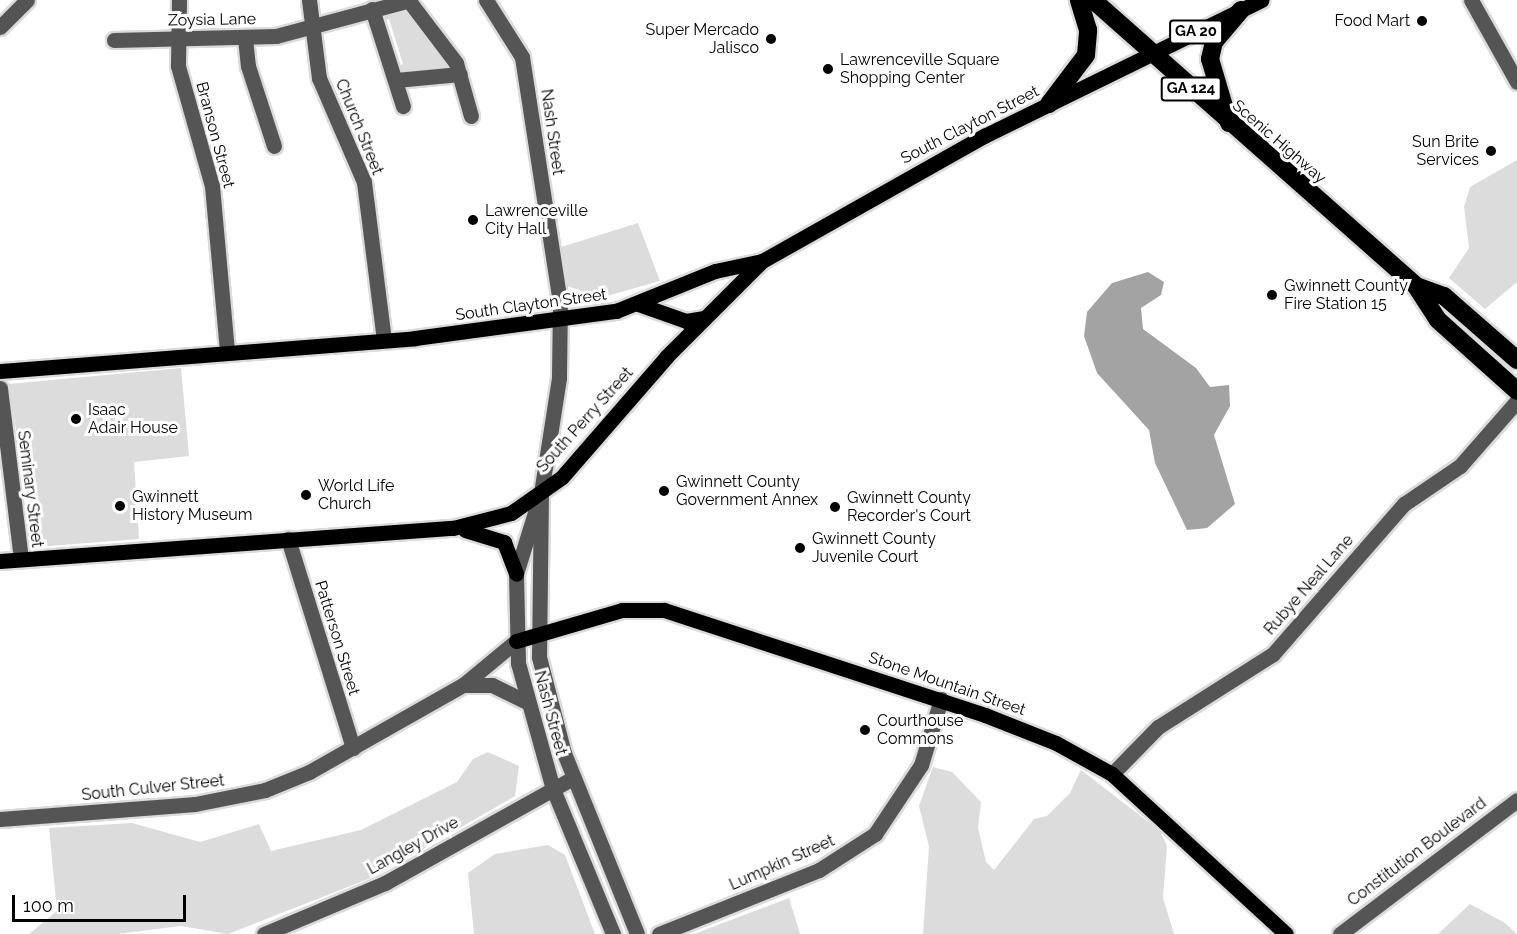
<!DOCTYPE html>
<style>
body{margin:0}
#map{position:relative;width:1517px;height:934px;overflow:hidden;background:#fff;font-family:Raleway,sans-serif}
div>[style]{position:absolute}
.green>*{inset:0;background:#dcdcdc}
.water>*{inset:0;background:#a3a3a3}
.roads{filter:drop-shadow(2px 0 #dbdbdb) drop-shadow(-2px 0 #dbdbdb) drop-shadow(0 2px #dbdbdb) drop-shadow(0 -2px #dbdbdb)}
.minor>*{height:15px;margin:-7.5px;padding:0 7.5px;transform-origin:7.5px;border-radius:7.5px;background:#555}
.major>*{height:15px;margin:-7.5px;padding:0 7.5px;transform-origin:7.5px;border-radius:7.5px;background:#000}
.highway>*{height:18px;margin:-9px;padding:0 9px;transform-origin:9px;border-radius:9px;background:#000}
.dots>*{width:16px;height:16px;translate:-50% -50%;box-sizing:border-box;border:3px solid #fff;border-radius:50%}
span{translate:-50% -50%;white-space:nowrap;text-align:center;line-height:1.15;-webkit-text-stroke:6px #fff;paint-order:stroke}
.shield-label span{padding:2px 4px;background:#fff;border:2px solid;border-radius:4px;-webkit-text-stroke-width:0}
.shield-label{font-size:15px;color:#000;font-weight:700}
.street-label{font-size:16px;color:#000}
.poi-label{font-size:16px;color:#000}
.right{translate:-100% -50%;text-align:right}
.left{translate:0 -50%;text-align:left}
.scale{position:absolute;left:12px;top:895px;width:174px;height:27px;box-sizing:border-box;border:3px solid #000;border-top:0;padding-left:8px;font-size:18px;line-height:21px;white-space:nowrap;color:#000;-webkit-text-stroke:4px #fff;paint-order:stroke}
</style>
<div id="map">
<div class="green">
<div style="clip-path:polygon(404px 5px,447px 60px,447px 68px,398px 75px,395px 67px,403px 64px,389px 19px,380px 21px,378px 12px)"></div>
<div style="clip-path:polygon(1517px 160px,1517px 282px,1485px 309px,1449px 278px,1469px 248px,1464px 207px,1470px 187px)"></div>
<div style="clip-path:polygon(638px 223px,660px 281px,589px 301px,580px 290px,566px 286px,558px 248px)"></div>
<div style="clip-path:polygon(181px 368px,189px 456px,134px 462px,139px 539px,36px 547px,28px 542px,24px 528px,29px 515px,9px 384px)"></div>
<div style="clip-path:polygon(488px 752px,519px 766px,515px 796px,376px 876px,228px 934px,181px 926px,117px 934px,29px 934px,57px 911px,49px 828px,132px 823px,200px 842px,259px 824px,271px 851px,361px 830px,457px 782px,473px 759px)"></div>
<div style="clip-path:polygon(933px 767px,952px 772px,981px 802px,978px 828px,986px 862px,994px 870px,1034px 819px,1047px 816px,1070px 793px,1081px 770px,1160px 831px,1167px 846px,1163px 898px,1174px 934px,923px 934px,929px 847px,919px 806px)"></div>
<div style="clip-path:polygon(548px 845px,565px 855px,595px 934px,474px 934px,468px 873px,495px 854px)"></div>
<div style="clip-path:polygon(789px 898px,800px 934px,694px 934px)"></div>
<div style="clip-path:polygon(1470px 904px,1505px 923px,1517px 934px,1438px 934px)"></div>
</div>
<div class="water">
<div style="clip-path:polygon(1148px 272px,1164px 282px,1161px 295px,1141px 308px,1143px 329px,1196px 368px,1210px 387px,1229px 385px,1230px 406px,1214px 435px,1235px 504px,1207px 528px,1187px 530px,1155px 463px,1149px 430px,1097px 373px,1084px 336px,1087px 312px,1112px 283px)"></div>
</div>
<div class="roads">
<div class="minor">
<div style="left:179px;top:0;width:66px;rotate:90.9deg"></div>
<div style="left:178px;top:66px;width:125px;rotate:74.2deg"></div>
<div style="left:212px;top:186px;width:167px;rotate:84.8deg"></div>
<div style="left:309px;top:0;width:79px;rotate:82.7deg"></div>
<div style="left:319px;top:78px;width:113px;rotate:66.6deg"></div>
<div style="left:364px;top:182px;width:159px;rotate:82.8deg"></div>
<div style="left:486px;top:0;width:67px;rotate:57.7deg"></div>
<div style="left:522px;top:57px;width:249px;rotate:81.2deg"></div>
<div style="left:560px;top:303px;width:75px;rotate:90.8deg"></div>
<div style="left:559px;top:378px;width:116px;rotate:98.9deg"></div>
<div style="left:541px;top:493px;width:164px;rotate:90.7deg"></div>
<div style="left:539px;top:657px;width:99px;rotate:75.4deg"></div>
<div style="left:564px;top:753px;width:195px;rotate:68deg"></div>
<div style="left:1471px;top:0;width:94px;rotate:60.7deg"></div>
<div style="left:409px;top:1px;width:78px;rotate:52.8deg"></div>
<div style="left:456px;top:63px;width:55px;rotate:74.2deg"></div>
<div style="left:372px;top:9px;width:102px;rotate:72.3deg"></div>
<div style="left:0;top:27px;width:38px;rotate:-45deg"></div>
<div style="left:245px;top:38px;width:28px;rotate:84deg"></div>
<div style="left:248px;top:66px;width:84px;rotate:72deg"></div>
<div style="left:114px;top:40px;width:162px;rotate:-1.4deg"></div>
<div style="left:276px;top:36px;width:139px;rotate:-15deg"></div>
<div style="left:396px;top:80px;width:64px;rotate:-5.4deg"></div>
<div style="left:0;top:388px;width:172px;rotate:83deg"></div>
<div style="left:541px;top:493px;width:85px;rotate:107.2deg"></div>
<div style="left:516px;top:574px;width:89px;rotate:88.7deg"></div>
<div style="left:518px;top:663px;width:131px;rotate:74.5deg"></div>
<div style="left:553px;top:789px;width:157px;rotate:67.5deg"></div>
<div style="left:288px;top:539px;width:219px;rotate:72.7deg"></div>
<div style="left:463px;top:685px;width:29px"></div>
<div style="left:492px;top:685px;width:37px;rotate:26deg"></div>
<div style="left:1112px;top:774px;width:66px;rotate:-45.6deg"></div>
<div style="left:1158px;top:727px;width:136px;rotate:-32.4deg"></div>
<div style="left:1273px;top:654px;width:199px;rotate:-48.9deg"></div>
<div style="left:1404px;top:504px;width:68px;rotate:-34.2deg"></div>
<div style="left:1460px;top:466px;width:86px;rotate:-48.8deg"></div>
<div style="left:0;top:819px;width:196px;rotate:-4.4deg"></div>
<div style="left:195px;top:804px;width:71px;rotate:-11.3deg"></div>
<div style="left:265px;top:790px;width:48px;rotate:-22.2deg"></div>
<div style="left:309px;top:772px;width:177px;rotate:-29.5deg"></div>
<div style="left:463px;top:685px;width:69px;rotate:-39.7deg"></div>
<div style="left:264px;top:934px;width:131px;rotate:-22.9deg"></div>
<div style="left:385px;top:883px;width:215px;rotate:-29.2deg"></div>
<div style="left:659px;top:934px;width:172px;rotate:-21.8deg"></div>
<div style="left:819px;top:870px;width:67px;rotate:-32.7deg"></div>
<div style="left:875px;top:834px;width:83px;rotate:-56.3deg"></div>
<div style="left:921px;top:765px;width:69px;rotate:-73.1deg"></div>
<div style="left:1340px;top:934px;width:222px;rotate:-37.1deg"></div>
</div>
<div class="major">
<div style="left:638px;top:304px;width:51px;rotate:19.5deg"></div>
<div style="left:686px;top:321px;width:17px;rotate:-10deg"></div>
<div style="left:0;top:371px;width:416px;rotate:-4.5deg"></div>
<div style="left:415px;top:338px;width:203px;rotate:-7.7deg"></div>
<div style="left:616px;top:311px;width:107px;rotate:-22deg"></div>
<div style="left:715px;top:271px;width:48px;rotate:-12deg"></div>
<div style="left:762px;top:261px;width:255px;rotate:-29.4deg"></div>
<div style="left:984px;top:136px;width:309px;rotate:-26.1deg"></div>
<div style="left:465px;top:530px;width:41px;rotate:17.1deg"></div>
<div style="left:504px;top:542px;width:34px;rotate:69deg"></div>
<div style="left:0;top:561px;width:454px;rotate:-4.2deg"></div>
<div style="left:453px;top:528px;width:60px;rotate:-14.5deg"></div>
<div style="left:511px;top:513px;width:62px;rotate:-35.2deg"></div>
<div style="left:562px;top:477px;width:160px;rotate:-49deg"></div>
<div style="left:667px;top:356px;width:134px;rotate:-45deg"></div>
<div style="left:516px;top:641px;width:110px;rotate:-16.3deg"></div>
<div style="left:622px;top:610px;width:42px"></div>
<div style="left:664px;top:610px;width:338px;rotate:18.1deg"></div>
<div style="left:985px;top:715px;width:76px;rotate:21.5deg"></div>
<div style="left:1056px;top:743px;width:64px;rotate:29deg"></div>
<div style="left:1112px;top:774px;width:236px;rotate:42.6deg"></div>
</div>
<div class="highway">
<div style="left:1093px;top:0;width:431px;rotate:41.5deg"></div>
<div style="left:1416px;top:286px;width:40px;rotate:57.1deg"></div>
<div style="left:1438px;top:320px;width:106px;rotate:41.9deg"></div>
<div style="left:1049px;top:104px;width:61px;rotate:-52.9deg"></div>
<div style="left:1086px;top:55px;width:25px;rotate:-85deg"></div>
<div style="left:1088px;top:30px;width:31px;rotate:-107deg"></div>
<div style="left:1229px;top:123px;width:67px;rotate:-106.5deg"></div>
<div style="left:1210px;top:59px;width:17px;rotate:-77deg"></div>
<div style="left:1214px;top:42px;width:42px;rotate:-49.8deg"></div>
<div style="left:1416px;top:286px;width:30px;rotate:20deg"></div>
<div style="left:1444px;top:296px;width:97px;rotate:41.2deg"></div>
</div>
</div>
<div class="dots">
<div style="left:1422px;top:21px;background:#000"></div>
<div style="left:771px;top:39px;background:#000"></div>
<div style="left:828px;top:69px;background:#000"></div>
<div style="left:1491px;top:151px;background:#000"></div>
<div style="left:473px;top:220px;background:#000"></div>
<div style="left:1272px;top:295px;background:#000"></div>
<div style="left:76px;top:419px;background:#000"></div>
<div style="left:664px;top:491px;background:#000"></div>
<div style="left:306px;top:495px;background:#000"></div>
<div style="left:120px;top:506px;background:#000"></div>
<div style="left:835px;top:507px;background:#000"></div>
<div style="left:800px;top:548px;background:#000"></div>
<div style="left:865px;top:730px;background:#000"></div>
</div>
<div class="shield-label">
<span style="left:1196px;top:32px">GA 20</span>
<span style="left:1191px;top:89px">GA 124</span>
</div>
<div class="street-label">
<span style="left:212px;top:20px;rotate:-1deg">Zoysia Lane</span>
<span style="left:970px;top:125px;rotate:-27deg">South Clayton Street</span>
<span style="left:359px;top:127px;rotate:68deg">Church Street</span>
<span style="left:552px;top:132px;rotate:82deg">Nash Street</span>
<span style="left:215px;top:135px;rotate:75deg">Branson Street</span>
<span style="left:1279px;top:142px;rotate:41deg">Scenic Highway</span>
<span style="left:531px;top:305px;rotate:-8deg">South Clayton Street</span>
<span style="left:585px;top:420px;rotate:-48deg">South Perry Street</span>
<span style="left:30px;top:489px;rotate:83deg">Seminary Street</span>
<span style="left:1309px;top:585px;rotate:-49deg">Rubye Neal Lane</span>
<span style="left:337px;top:638px;rotate:73deg">Patterson Street</span>
<span style="left:947px;top:684px;rotate:19deg">Stone Mountain Street</span>
<span style="left:550px;top:713px;rotate:75deg">Nash Street</span>
<span style="left:153px;top:788px;rotate:-6deg">South Culver Street</span>
<span style="left:413px;top:846px;rotate:-29deg">Langley Drive</span>
<span style="left:1417px;top:852px;rotate:-37deg">Constitution Boulevard</span>
<span style="left:782px;top:863px;rotate:-24deg">Lumpkin Street</span>
</div>
<div class="poi-label">
<span class="right" style="left:1410px;top:21px">Food Mart</span>
<span class="right" style="left:759px;top:39px">Super Mercado<br>Jalisco</span>
<span class="left" style="left:840px;top:69px">Lawrenceville Square<br>Shopping Center</span>
<span class="right" style="left:1479px;top:151px">Sun Brite<br>Services</span>
<span class="left" style="left:485px;top:220px">Lawrenceville<br>City Hall</span>
<span class="left" style="left:1284px;top:295px">Gwinnett County<br>Fire Station 15</span>
<span class="left" style="left:88px;top:419px">Isaac<br>Adair House</span>
<span class="left" style="left:676px;top:491px">Gwinnett County<br>Government Annex</span>
<span class="left" style="left:318px;top:495px">World Life<br>Church</span>
<span class="left" style="left:132px;top:506px">Gwinnett<br>History Museum</span>
<span class="left" style="left:847px;top:507px">Gwinnett County<br>Recorder's Court</span>
<span class="left" style="left:812px;top:548px">Gwinnett County<br>Juvenile Court</span>
<span class="left" style="left:877px;top:730px">Courthouse<br>Commons</span>
</div>
<div class="scale">100 m</div>
</div>
